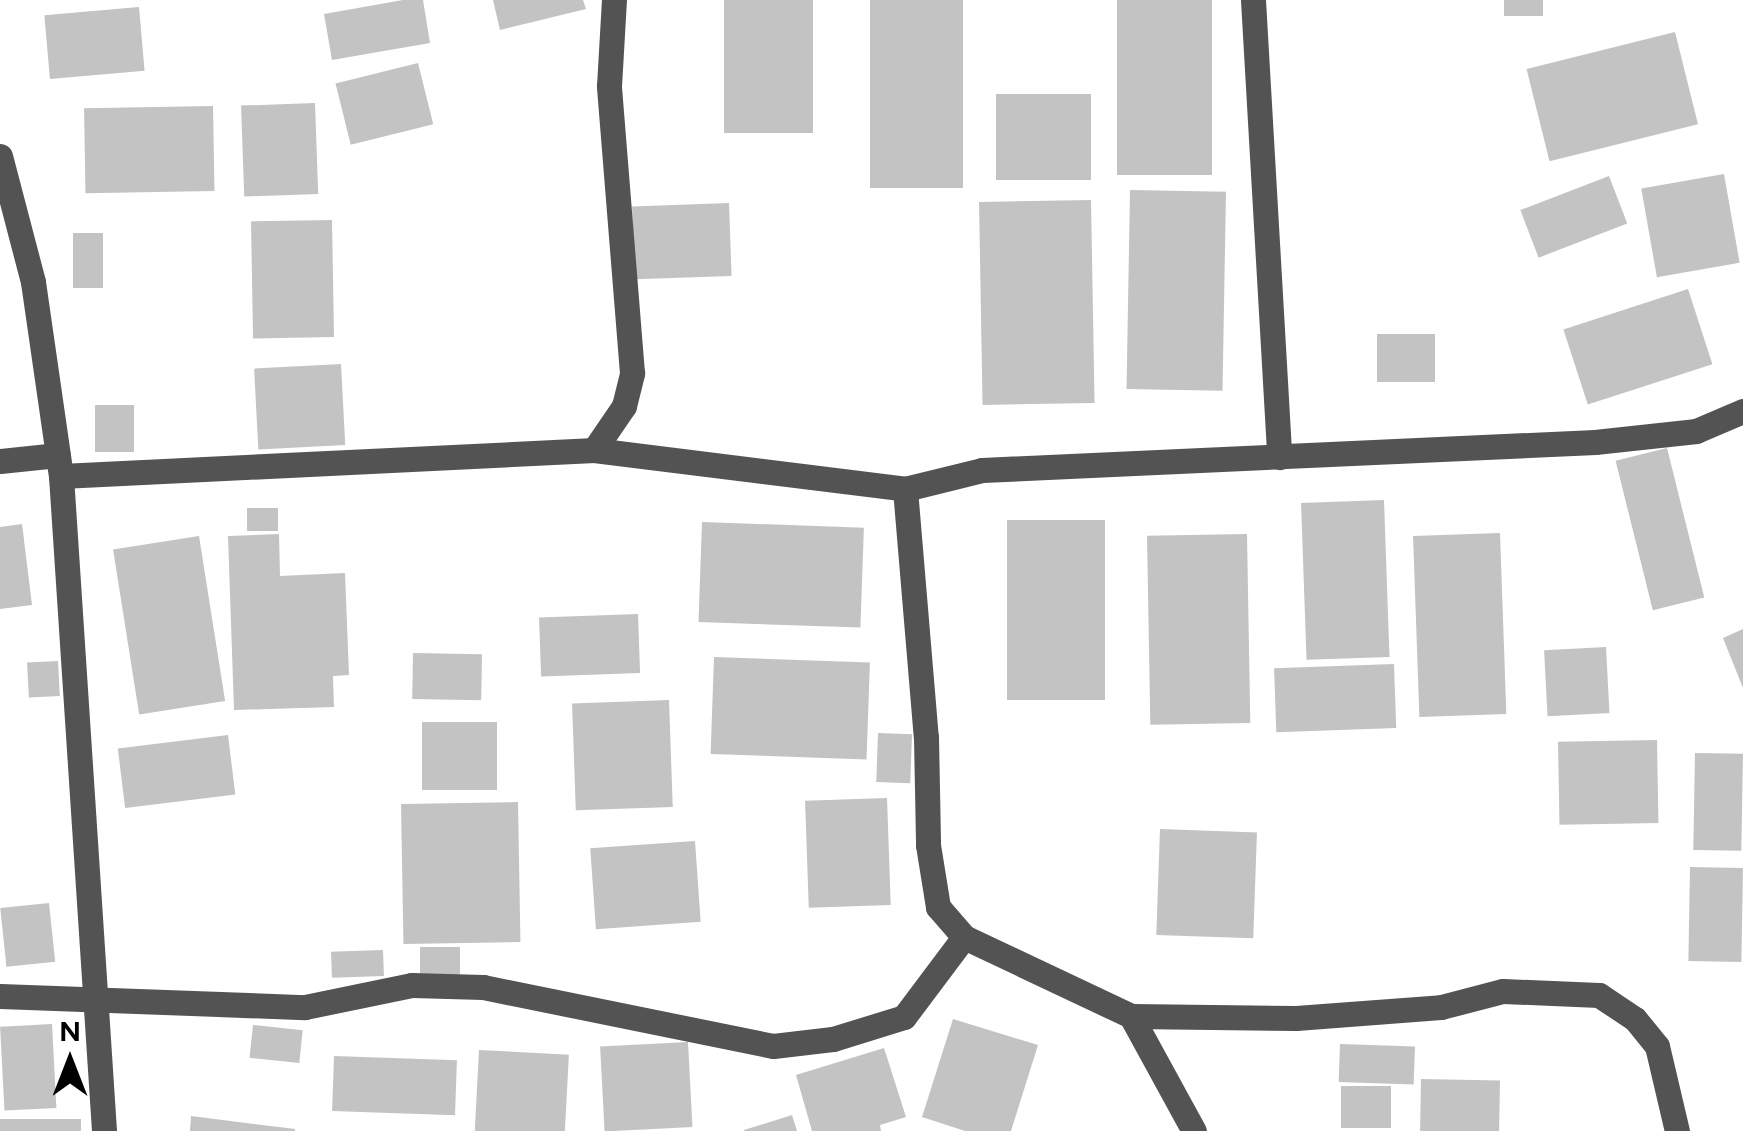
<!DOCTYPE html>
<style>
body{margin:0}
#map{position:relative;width:1743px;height:1131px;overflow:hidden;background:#fff;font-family:Figtree,sans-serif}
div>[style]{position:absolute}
.building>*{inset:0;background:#c3c3c3;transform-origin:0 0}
.minor>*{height:25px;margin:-12.5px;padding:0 12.5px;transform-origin:12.5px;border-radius:12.5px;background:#535353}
span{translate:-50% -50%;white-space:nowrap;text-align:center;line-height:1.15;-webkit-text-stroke:8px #fff;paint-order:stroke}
.north{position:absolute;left:20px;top:1011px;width:100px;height:100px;-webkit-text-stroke:8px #fff;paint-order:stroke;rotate:0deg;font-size:28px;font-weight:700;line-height:40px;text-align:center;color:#000}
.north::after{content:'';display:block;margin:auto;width:35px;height:45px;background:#000;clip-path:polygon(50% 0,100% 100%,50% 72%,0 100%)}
</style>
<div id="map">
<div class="building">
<div style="clip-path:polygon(403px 0,423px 0,430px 43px,332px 60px,324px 14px)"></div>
<div style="clip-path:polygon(493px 0,583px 0,586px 9px,500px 30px)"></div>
<div style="left:724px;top:0;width:89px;height:133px"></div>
<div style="left:870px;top:0;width:93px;height:188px"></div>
<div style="left:1117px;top:0;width:95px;height:175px"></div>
<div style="left:1504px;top:0;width:39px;height:16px"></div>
<div style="left:139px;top:7px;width:64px;height:95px;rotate:85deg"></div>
<div style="left:1675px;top:32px;width:95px;height:153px;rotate:76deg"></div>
<div style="left:418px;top:63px;width:63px;height:85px;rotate:76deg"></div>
<div style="left:996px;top:94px;width:95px;height:86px"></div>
<div style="left:315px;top:103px;width:91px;height:74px;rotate:88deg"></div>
<div style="left:213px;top:106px;width:85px;height:129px;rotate:89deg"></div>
<div style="left:1724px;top:174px;width:90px;height:84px;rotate:80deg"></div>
<div style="left:1609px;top:176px;width:51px;height:95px;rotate:69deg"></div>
<div style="left:1130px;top:190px;width:96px;height:199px;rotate:1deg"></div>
<div style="left:1091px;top:200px;width:203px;height:112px;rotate:89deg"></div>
<div style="left:729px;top:203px;width:73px;height:97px;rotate:88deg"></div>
<div style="left:332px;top:220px;width:117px;height:81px;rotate:89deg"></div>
<div style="left:73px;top:233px;width:30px;height:55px"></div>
<div style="left:1688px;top:289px;width:79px;height:131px;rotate:72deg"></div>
<div style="left:1377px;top:334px;width:58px;height:48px"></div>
<div style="left:341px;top:364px;width:81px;height:87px;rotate:87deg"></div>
<div style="left:95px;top:405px;width:39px;height:47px"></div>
<div style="left:1667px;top:448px;width:154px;height:53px;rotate:76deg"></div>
<div style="left:1384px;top:500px;width:157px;height:83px;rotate:88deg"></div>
<div style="left:247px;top:508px;width:31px;height:23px"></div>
<div style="left:1007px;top:520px;width:98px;height:180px"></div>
<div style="left:702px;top:522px;width:162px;height:100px;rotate:2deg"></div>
<div style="clip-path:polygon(22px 524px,32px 605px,0 609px,0 527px)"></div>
<div style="left:1500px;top:533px;width:181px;height:87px;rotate:88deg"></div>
<div style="clip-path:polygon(279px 534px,280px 576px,345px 573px,349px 675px,333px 676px,334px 707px,234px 710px,228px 536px)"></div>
<div style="left:1247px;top:534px;width:189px;height:100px;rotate:89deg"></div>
<div style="left:199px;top:536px;width:167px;height:87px;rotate:81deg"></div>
<div style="left:638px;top:614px;width:59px;height:99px;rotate:88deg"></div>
<div style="clip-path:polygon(1743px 629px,1743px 688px,1723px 638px)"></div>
<div style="left:1606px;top:647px;width:66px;height:62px;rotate:87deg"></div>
<div style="left:413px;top:653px;width:69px;height:46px;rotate:1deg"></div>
<div style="left:714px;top:657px;width:156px;height:97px;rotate:2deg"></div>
<div style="left:58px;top:661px;width:35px;height:31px;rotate:87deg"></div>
<div style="left:1394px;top:664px;width:64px;height:120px;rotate:88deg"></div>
<div style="left:669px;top:700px;width:107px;height:97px;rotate:88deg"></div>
<div style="left:422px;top:722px;width:75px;height:68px"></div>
<div style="left:878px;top:733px;width:34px;height:49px;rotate:2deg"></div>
<div style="left:228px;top:735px;width:60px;height:111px;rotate:83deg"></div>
<div style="left:1657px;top:740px;width:83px;height:99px;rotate:89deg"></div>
<div style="left:1695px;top:753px;width:48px;height:97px;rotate:1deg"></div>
<div style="left:887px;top:798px;width:107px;height:82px;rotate:88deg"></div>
<div style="left:518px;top:802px;width:140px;height:117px;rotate:89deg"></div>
<div style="left:1160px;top:829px;width:97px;height:106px;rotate:2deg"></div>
<div style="left:695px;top:841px;width:81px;height:105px;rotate:86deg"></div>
<div style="left:1690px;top:867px;width:53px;height:94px;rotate:1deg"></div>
<div style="left:49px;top:903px;width:59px;height:49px;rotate:84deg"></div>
<div style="left:420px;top:947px;width:40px;height:30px"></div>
<div style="left:383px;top:950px;width:26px;height:52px;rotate:88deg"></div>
<div style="clip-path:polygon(953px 1019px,1038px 1045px,1011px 1131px,965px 1131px,922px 1117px)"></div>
<div style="left:52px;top:1024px;width:84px;height:52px;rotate:87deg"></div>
<div style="left:253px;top:1025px;width:50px;height:33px;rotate:6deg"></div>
<div style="left:688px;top:1042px;width:85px;height:88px;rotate:87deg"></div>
<div style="left:1340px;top:1044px;width:75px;height:38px;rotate:2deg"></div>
<div style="clip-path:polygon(884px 1048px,906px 1117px,880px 1125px,881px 1131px,812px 1131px,796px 1075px)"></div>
<div style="left:479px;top:1050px;width:90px;height:81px;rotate:3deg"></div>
<div style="left:334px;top:1056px;width:123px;height:55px;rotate:2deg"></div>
<div style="left:1421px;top:1079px;width:79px;height:52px;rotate:1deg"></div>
<div style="left:1341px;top:1086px;width:50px;height:42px"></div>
<div style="clip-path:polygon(792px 1115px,797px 1131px,744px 1131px,744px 1130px)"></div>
<div style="clip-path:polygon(191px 1116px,295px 1129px,295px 1131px,190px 1131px)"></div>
<div style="left:0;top:1119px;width:81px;height:12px"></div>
</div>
<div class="minor">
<div style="left:1253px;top:0;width:458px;rotate:86.7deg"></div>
<div style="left:0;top:156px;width:130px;rotate:75.3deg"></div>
<div style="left:33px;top:282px;width:196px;rotate:81.8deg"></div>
<div style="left:61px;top:476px;width:656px;rotate:86.24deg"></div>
<div style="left:594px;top:450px;width:53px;rotate:-55.7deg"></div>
<div style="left:624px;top:406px;width:34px;rotate:-76deg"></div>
<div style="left:632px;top:373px;width:288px;rotate:-94.6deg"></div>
<div style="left:609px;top:86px;width:86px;rotate:-86.7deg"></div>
<div style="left:0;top:461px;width:58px;rotate:-5.9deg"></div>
<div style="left:61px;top:476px;width:534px;rotate:-2.79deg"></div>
<div style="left:594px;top:450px;width:313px;rotate:7.1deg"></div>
<div style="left:905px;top:489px;width:79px;rotate:-13.9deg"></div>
<div style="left:982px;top:470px;width:614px;rotate:-2.62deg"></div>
<div style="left:1595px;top:442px;width:102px;rotate:-6.2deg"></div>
<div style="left:1696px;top:431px;width:51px;rotate:-23.1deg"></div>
<div style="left:905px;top:489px;width:249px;rotate:85.2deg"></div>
<div style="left:926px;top:737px;width:108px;rotate:88.9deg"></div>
<div style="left:928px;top:845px;width:63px;rotate:80.8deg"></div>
<div style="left:938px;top:907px;width:40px;rotate:49deg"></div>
<div style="left:964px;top:937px;width:185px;rotate:25.3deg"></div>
<div style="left:1131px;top:1016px;width:165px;rotate:0.7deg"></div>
<div style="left:1296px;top:1018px;width:145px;rotate:-4.3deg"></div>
<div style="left:1441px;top:1007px;width:64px;rotate:-14.5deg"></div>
<div style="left:1503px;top:991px;width:96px;rotate:2.4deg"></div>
<div style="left:1599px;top:995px;width:43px;rotate:33.7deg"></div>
<div style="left:1635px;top:1019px;width:35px;rotate:51deg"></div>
<div style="left:1657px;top:1046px;width:87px;rotate:76.8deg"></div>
<div style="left:0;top:996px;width:305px;rotate:2.1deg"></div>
<div style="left:305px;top:1007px;width:109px;rotate:-11.6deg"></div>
<div style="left:412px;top:985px;width:71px;rotate:1.6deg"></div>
<div style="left:483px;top:987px;width:296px;rotate:11.5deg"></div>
<div style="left:773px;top:1046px;width:60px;rotate:-6.7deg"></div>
<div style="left:833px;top:1039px;width:74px;rotate:-17.2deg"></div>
<div style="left:904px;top:1017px;width:100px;rotate:-53.1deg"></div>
<div style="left:1131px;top:1016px;width:131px;rotate:61.3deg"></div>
</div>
<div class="north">N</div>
</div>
